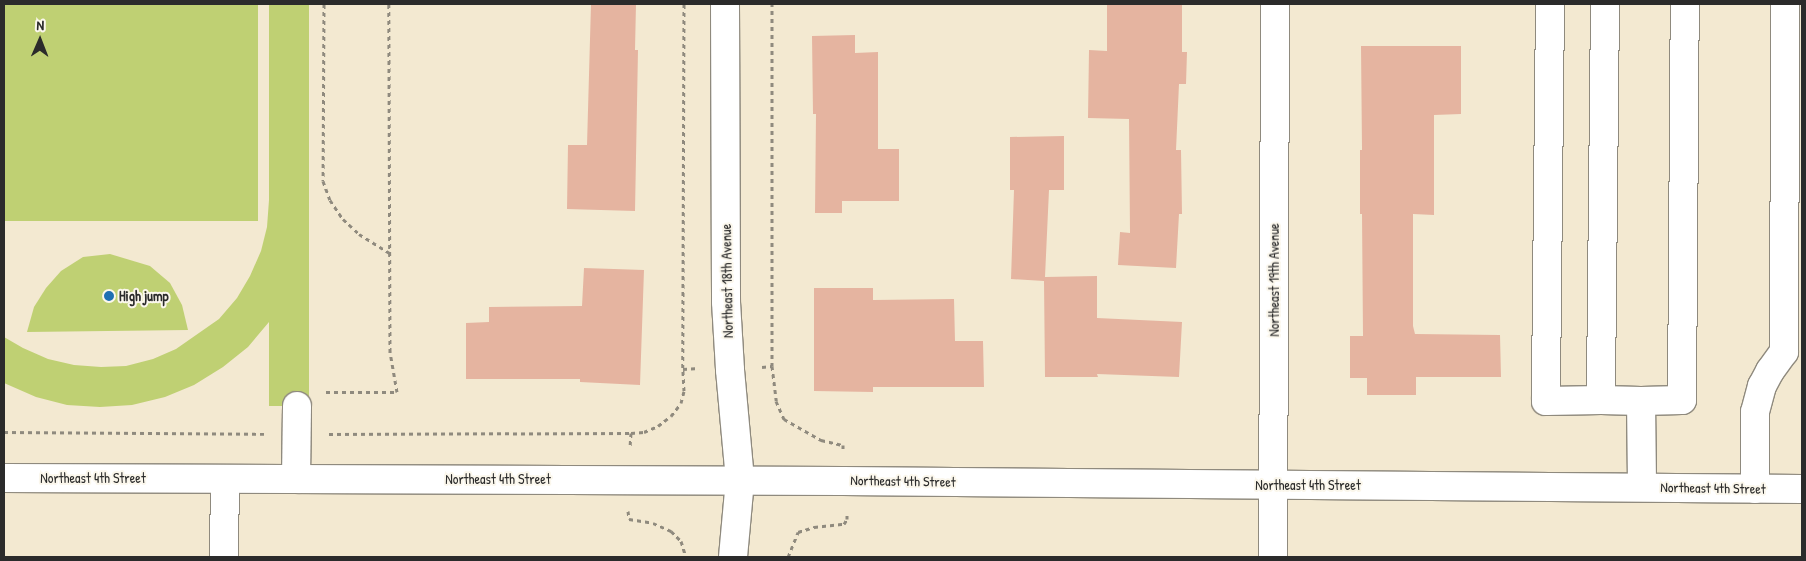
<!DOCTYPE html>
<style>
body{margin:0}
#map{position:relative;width:1806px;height:561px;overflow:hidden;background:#f3e9d1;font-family:"Patrick Hand",sans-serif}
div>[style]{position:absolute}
.green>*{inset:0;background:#bfd073;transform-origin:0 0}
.building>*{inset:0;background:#e5b4a0}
.path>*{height:3px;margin-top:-1.5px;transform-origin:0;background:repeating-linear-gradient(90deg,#8f8a7e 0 4px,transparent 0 8px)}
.roads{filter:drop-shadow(1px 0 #8f8a7e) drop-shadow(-1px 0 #8f8a7e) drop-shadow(0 1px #8f8a7e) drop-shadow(0 -1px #8f8a7e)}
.minor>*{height:28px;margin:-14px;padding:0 14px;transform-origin:14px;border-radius:14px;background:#fff}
.dots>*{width:14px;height:14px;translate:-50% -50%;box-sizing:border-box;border:2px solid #fbf7ec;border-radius:50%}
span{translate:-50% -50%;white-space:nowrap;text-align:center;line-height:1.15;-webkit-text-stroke:4px #fbf7ec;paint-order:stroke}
.street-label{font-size:14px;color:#2b2b2b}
.poi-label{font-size:14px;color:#2b2b2b;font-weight:700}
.left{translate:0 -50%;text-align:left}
.frame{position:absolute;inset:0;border:5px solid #2b2b2b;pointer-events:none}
.north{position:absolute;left:15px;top:15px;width:50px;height:50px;-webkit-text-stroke:4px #fbf7ec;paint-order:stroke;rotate:1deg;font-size:14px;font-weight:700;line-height:20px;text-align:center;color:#2b2b2b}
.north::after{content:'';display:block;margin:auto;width:18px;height:22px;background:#2b2b2b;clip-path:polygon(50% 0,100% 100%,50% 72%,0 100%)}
</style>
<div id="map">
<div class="green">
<div style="left:4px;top:4px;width:254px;height:217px"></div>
<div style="clip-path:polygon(269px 4px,309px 4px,309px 406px,269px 406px,269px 322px,248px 347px,223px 367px,194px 385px,165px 397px,132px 405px,100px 407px,67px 405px,36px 397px,4px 383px,4px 337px,23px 348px,48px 359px,74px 365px,101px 367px,126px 366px,153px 359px,176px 349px,219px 319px,237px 298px,250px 276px,261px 251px,267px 227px,269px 200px)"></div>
<div style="clip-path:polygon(110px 254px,150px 266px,170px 283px,182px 305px,188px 330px,27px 332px,34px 307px,46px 288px,61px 271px,83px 257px)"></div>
</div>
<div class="building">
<div style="clip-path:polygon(591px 4px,636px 4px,635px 50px,638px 50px,635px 211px,567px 209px,568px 145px,587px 145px)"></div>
<div style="clip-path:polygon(1107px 4px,1182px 4px,1182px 52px,1187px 52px,1186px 84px,1179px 84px,1176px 150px,1181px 150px,1182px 214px,1179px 214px,1176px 268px,1118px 265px,1120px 232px,1130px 233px,1129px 119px,1088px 118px,1089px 50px,1107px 51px)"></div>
<div style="clip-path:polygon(855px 35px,855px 53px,878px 52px,878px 149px,899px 149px,899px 201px,842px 201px,842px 213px,815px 213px,816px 114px,813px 114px,812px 36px)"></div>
<div style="clip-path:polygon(1361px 46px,1461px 46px,1461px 114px,1434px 115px,1434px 215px,1413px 214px,1413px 326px,1415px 334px,1500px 335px,1501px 377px,1416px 377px,1416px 395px,1367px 395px,1367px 378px,1350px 378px,1350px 336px,1363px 336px,1362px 214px,1360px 214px,1360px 150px,1362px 150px)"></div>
<div style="clip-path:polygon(1064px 136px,1064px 190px,1049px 190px,1045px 277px,1097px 276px,1097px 318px,1182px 322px,1179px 377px,1097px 374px,1098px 377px,1045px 377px,1044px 281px,1011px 279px,1014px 190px,1010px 190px,1010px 137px)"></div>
<div style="clip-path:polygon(584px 268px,644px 270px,640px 385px,580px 382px,580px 379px,466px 379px,466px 323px,489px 322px,489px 307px,582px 306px)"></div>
<div style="clip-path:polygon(814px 288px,873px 288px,873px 300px,954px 299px,955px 341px,983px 341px,984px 387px,873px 387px,873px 392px,814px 391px)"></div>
</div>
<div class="path">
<div style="left:324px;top:4px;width:177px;rotate:90.3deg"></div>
<div style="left:323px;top:181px;width:20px;rotate:70deg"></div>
<div style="left:330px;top:200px;width:23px;rotate:56deg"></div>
<div style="left:343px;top:219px;width:22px;rotate:43deg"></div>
<div style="left:359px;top:234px;width:36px;rotate:32deg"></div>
<div style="left:684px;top:4px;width:365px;rotate:90.2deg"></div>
<div style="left:683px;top:369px;width:16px;rotate:-4deg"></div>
<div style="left:772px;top:366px;width:35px;rotate:83deg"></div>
<div style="left:776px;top:401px;width:20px;rotate:66deg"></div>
<div style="left:784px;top:419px;width:43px;rotate:29.6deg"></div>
<div style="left:821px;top:440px;width:23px;rotate:13deg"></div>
<div style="left:843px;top:445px;width:4px;rotate:90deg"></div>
<div style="left:762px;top:367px;width:10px;rotate:-6deg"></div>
<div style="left:772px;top:366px;width:362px;rotate:-90deg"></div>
<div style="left:326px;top:392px;width:71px"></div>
<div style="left:397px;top:392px;width:41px;rotate:-99.9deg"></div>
<div style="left:390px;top:352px;width:348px;rotate:-90.2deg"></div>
<div style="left:4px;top:432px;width:262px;rotate:0.4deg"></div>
<div style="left:631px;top:433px;width:13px;rotate:-4deg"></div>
<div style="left:644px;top:432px;width:15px;rotate:-23deg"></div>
<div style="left:658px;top:426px;width:16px;rotate:-38deg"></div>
<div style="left:671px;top:416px;width:16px;rotate:-52deg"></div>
<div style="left:681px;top:403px;width:12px;rotate:-76deg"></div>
<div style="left:684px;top:391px;width:22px;rotate:-93deg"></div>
<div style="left:329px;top:434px;width:302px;rotate:-0.2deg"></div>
<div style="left:631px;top:433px;width:15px;rotate:94deg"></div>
<div style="left:628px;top:511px;width:8px;rotate:83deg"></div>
<div style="left:629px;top:519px;width:24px;rotate:9deg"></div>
<div style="left:653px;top:523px;width:20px;rotate:24deg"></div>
<div style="left:671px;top:531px;width:14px;rotate:45deg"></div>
<div style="left:681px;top:541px;width:17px;rotate:73deg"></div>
<div style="left:788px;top:557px;width:27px;rotate:-68deg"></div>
<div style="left:798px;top:532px;width:17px;rotate:-17deg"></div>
<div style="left:814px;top:527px;width:30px;rotate:-6deg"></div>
<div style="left:844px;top:524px;width:6px;rotate:-59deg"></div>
<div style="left:847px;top:519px;width:7px;rotate:-90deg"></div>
</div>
<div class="roads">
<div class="minor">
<div style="left:725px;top:4px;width:298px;rotate:89.8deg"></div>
<div style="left:726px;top:302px;width:68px;rotate:86.6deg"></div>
<div style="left:730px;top:370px;width:110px;rotate:84.8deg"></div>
<div style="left:740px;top:480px;width:77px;rotate:95.2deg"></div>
<div style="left:1550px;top:4px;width:397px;rotate:90.6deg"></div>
<div style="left:1546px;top:401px;width:55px;rotate:-1deg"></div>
<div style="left:1605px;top:4px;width:396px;rotate:90.6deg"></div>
<div style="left:1601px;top:400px;width:40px;rotate:1.4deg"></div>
<div style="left:1641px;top:401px;width:41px;rotate:-1.4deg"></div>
<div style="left:1682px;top:400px;width:396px;rotate:-89.6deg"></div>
<div style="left:1641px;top:401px;width:86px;rotate:89.3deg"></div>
<div style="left:4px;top:478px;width:839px;rotate:0.2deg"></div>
<div style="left:843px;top:481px;width:959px;rotate:0.48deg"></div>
<div style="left:296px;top:479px;width:73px;rotate:-89.2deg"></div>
<div style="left:1755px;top:489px;width:77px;rotate:-90deg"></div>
<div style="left:1755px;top:412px;width:27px;rotate:-75deg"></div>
<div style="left:1762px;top:386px;width:17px;rotate:-62deg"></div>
<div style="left:1770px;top:371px;width:24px;rotate:-54deg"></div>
<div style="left:1784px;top:352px;width:348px;rotate:-89.8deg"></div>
<div style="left:224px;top:557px;width:78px;rotate:-89.3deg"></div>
<div style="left:1273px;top:557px;width:553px;rotate:-89.79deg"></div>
</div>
</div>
<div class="dots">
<div style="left:109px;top:296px;background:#1f6fb2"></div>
</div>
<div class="street-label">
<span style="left:1274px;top:280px;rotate:-90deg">Northeast 19th Avenue</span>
<span style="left:727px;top:281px;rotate:-91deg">Northeast 18th Avenue</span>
<span style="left:93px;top:478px">Northeast 4th Street</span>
<span style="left:498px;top:479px">Northeast 4th Street</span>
<span style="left:903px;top:481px;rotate:1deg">Northeast 4th Street</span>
<span style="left:1308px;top:485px">Northeast 4th Street</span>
<span style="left:1713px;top:488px;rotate:1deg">Northeast 4th Street</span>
</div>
<div class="poi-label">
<span class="left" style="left:119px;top:296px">High jump</span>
</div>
<div class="frame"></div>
<div class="north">N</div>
</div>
